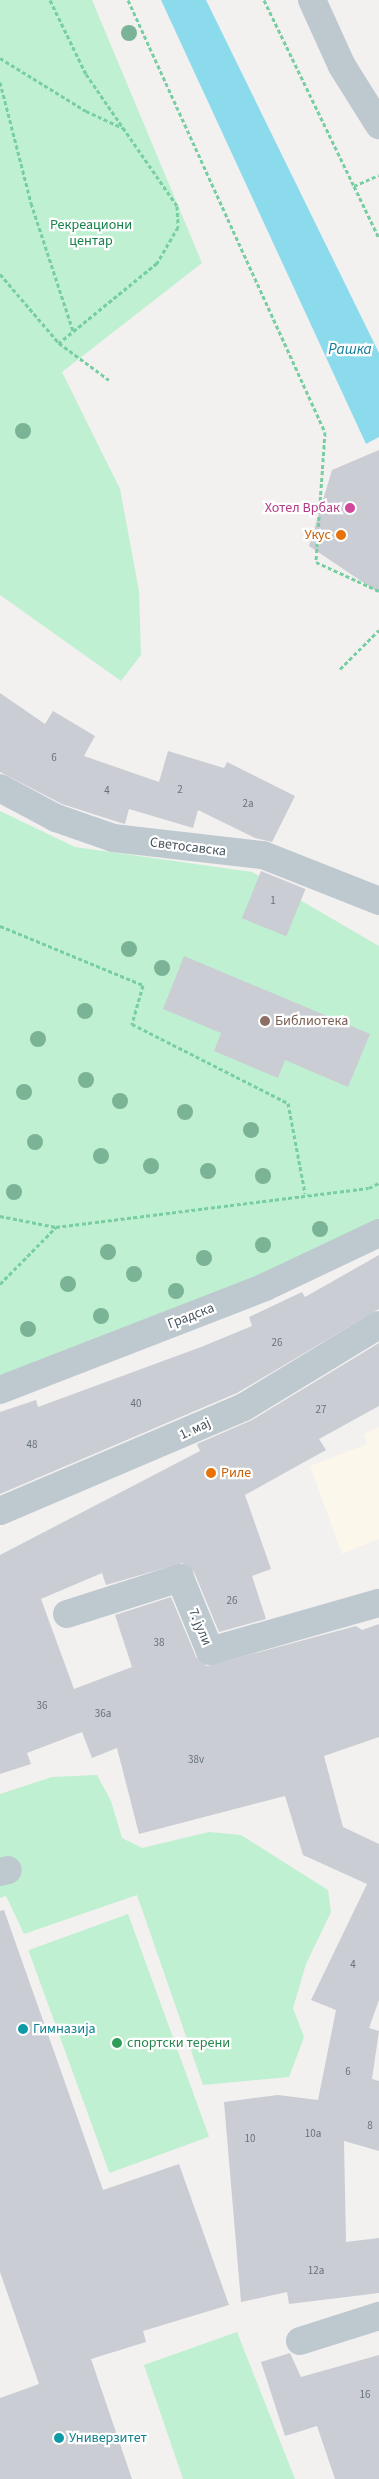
<!DOCTYPE html>
<meta charset="utf-8">
<style>
body{margin:0}
#map{position:relative;width:379px;height:2479px;overflow:hidden;background:#f3f0f0;font-family:"Source Sans 3",sans-serif}
div>[style]{position:absolute}
.commercial>*{inset:0;background:#fcf7eb}
.green>*{inset:0;background:#bff0d1;transform-origin:0 0}
.water>*{inset:0;background:#8cdbed}
.building>*{inset:0;background:#cacdd3;transform-origin:0 0}
.path>*{height:3px;margin-top:-1.5px;transform-origin:0;background:repeating-linear-gradient(90deg,#77cea1 0 4px,transparent 0 6.5px)}
.minor>*{height:28px;margin:-14px;padding:0 14px;transform-origin:14px;border-radius:14px;background:#bec8cf}
.trees>*{width:16px;height:16px;margin:-8px;border-radius:50%;background:#7ab395}
.dots>*{width:14px;height:14px;translate:-50% -50%;box-sizing:border-box;border:2px solid #fff;border-radius:50%}
span{translate:-50% -50%;white-space:nowrap;text-align:center;line-height:1.15;-webkit-text-stroke:4.5px #fff;paint-order:stroke}
.number-label{font-size:11px;color:#68727b}
.number-label span{-webkit-text-stroke-width:0}
.park-label{font-size:14px;color:#17814a}
.hotel-label{font-size:14px;color:#b23c85}
.right{translate:-100% -50%;text-align:right}
.food-label{font-size:14px;color:#c56008}
.left{translate:0 -50%;text-align:left}
.street-label{font-size:14px;color:#48545e}
.education-label{font-size:14px;color:#785e54}
.culture-label{font-size:14px;color:#0d838f}
.leisure-label{font-size:14px;color:#27864d}
.water-label{font-size:15px;color:#0d7c96;font-style:italic}
</style>
<div id="map">
<div class="commercial">
<div style="clip-path:polygon(379px 1427px,379px 1539px,342px 1554px,310px 1466px,367px 1444px,364px 1434px)"></div>
</div>
<div class="green">
<div style="clip-path:polygon(0 0,92px 0,202px 263px,62px 372px,120px 489px,139px 591px,141px 655px,121px 681px,0 595px)"></div>
<div style="clip-path:polygon(0 811px,75px 847px,252px 872px,379px 946px,379px 1233px,0 1390px)"></div>
<div style="clip-path:polygon(97px 1775px,111px 1801px,122px 1838px,142px 1848px,209px 1832px,241px 1835px,328px 1890px,331px 1912px,306px 1964px,293px 2008px,304px 2037px,289px 2077px,203px 2085px,137px 1895px,24px 1934px,6px 1896px,0 1898px,0 1794px,52px 1777px)"></div>
<div style="left:128px;top:1914px;width:237px;height:106px;rotate:70deg"></div>
<div style="clip-path:polygon(237px 2332px,295px 2479px,183px 2479px,144px 2365px)"></div>
</div>
<div class="water">
<div style="clip-path:polygon(161px 0,206px 0,379px 353px,379px 437px,366px 444px)"></div>
</div>
<div class="building">
<div style="clip-path:polygon(379px 450px,379px 593px,309px 546px,332px 470px)"></div>
<div style="clip-path:polygon(0 693px,45px 724px,53px 711px,95px 736px,84px 756px,159px 782px,168px 751px,224px 768px,227px 762px,295px 796px,272px 842px,255px 838px,198px 810px,193px 828px,129px 809px,125px 824px,121px 823px,62px 804px,0 772px)"></div>
<div style="left:261px;top:871px;width:48px;height:51px;rotate:22deg"></div>
<div style="clip-path:polygon(184px 956px,370px 1034px,348px 1087px,285px 1060px,278px 1078px,214px 1051px,221px 1033px,163px 1009px)"></div>
<div style="clip-path:polygon(379px 1255px,379px 1309px,237px 1393px,0 1494px,0 1412px,36px 1400px,38px 1407px,201px 1347px,252px 1326px,249px 1317px,302px 1292px,305px 1297px)"></div>
<div style="clip-path:polygon(379px 1343px,379px 1406px,319px 1439px,326px 1450px,245px 1495px,271px 1569px,252px 1576px,266px 1619px,219px 1632px,194px 1572px,182px 1563px,106px 1585px,102px 1573px,41px 1599px,74px 1689px,132px 1667px,115px 1615px,171px 1597px,196px 1657px,207px 1666px,356px 1626px,362px 1630px,379px 1624px,379px 1737px,324px 1756px,343px 1827px,379px 1844px,379px 2000px,369px 2028px,379px 2031px,372px 2079px,379px 2081px,379px 2151px,344px 2141px,346px 2242px,379px 2238px,379px 2293px,289px 2304px,287px 2292px,241px 2302px,224px 2102px,278px 2095px,318px 2100px,336px 2010px,311px 2000px,367px 1884px,303px 1855px,285px 1796px,139px 1834px,117px 1748px,92px 1758px,82px 1732px,27px 1753px,31px 1764px,0 1774px,0 1555px,200px 1451px,197px 1444px,252px 1420px)"></div>
<div style="clip-path:polygon(4px 1910px,103px 2190px,179px 2164px,229px 2305px,143px 2331px,146px 2342px,91px 2359px,132px 2479px,0 2479px,0 2398px,39px 2384px,0 2272px,0 1911px)"></div>
<div style="clip-path:polygon(290px 2353px,301px 2377px,379px 2355px,379px 2479px,335px 2479px,317px 2426px,285px 2436px,261px 2362px)"></div>
</div>
<div class="path">
<div style="left:50px;top:0;width:82px;rotate:64.1deg"></div>
<div style="left:86px;top:74px;width:160px;rotate:55.4deg"></div>
<div style="left:177px;top:206px;width:21px;rotate:87deg"></div>
<div style="left:178px;top:227px;width:42px;rotate:120.3deg"></div>
<div style="left:157px;top:263px;width:127px;rotate:140.8deg"></div>
<div style="left:128px;top:0;width:475px;rotate:65.5deg"></div>
<div style="left:325px;top:432px;width:130px;rotate:94deg"></div>
<div style="left:316px;top:562px;width:69px;rotate:24.7deg"></div>
<div style="left:264px;top:0;width:207px;rotate:64.2deg"></div>
<div style="left:354px;top:186px;width:27px;rotate:-24deg"></div>
<div style="left:0;top:58px;width:101px;rotate:31.6deg"></div>
<div style="left:86px;top:111px;width:41px;rotate:24.7deg"></div>
<div style="left:0;top:82px;width:125px;rotate:75.6deg"></div>
<div style="left:31px;top:203px;width:135px;rotate:71.8deg"></div>
<div style="left:354px;top:186px;width:58px;rotate:64.3deg"></div>
<div style="left:0;top:274px;width:91px;rotate:49.5deg"></div>
<div style="left:59px;top:343px;width:62px;rotate:36.5deg"></div>
<div style="left:340px;top:669px;width:55px;rotate:-45deg"></div>
<div style="left:0;top:926px;width:155px;rotate:22.4deg"></div>
<div style="left:143px;top:985px;width:41px;rotate:105.8deg"></div>
<div style="left:132px;top:1024px;width:175px;rotate:26.9deg"></div>
<div style="left:288px;top:1103px;width:92px;rotate:79.3deg"></div>
<div style="left:0;top:1216px;width:57px;rotate:11.1deg"></div>
<div style="left:56px;top:1227px;width:315px;rotate:-7.1deg"></div>
<div style="left:369px;top:1188px;width:11px;rotate:-27deg"></div>
<div style="left:0;top:1284px;width:80px;rotate:-45.5deg"></div>
</div>
<div class="minor">
<div style="left:312px;top:0;width:72px;rotate:65.6deg"></div>
<div style="left:342px;top:66px;width:70px;rotate:57.9deg"></div>
<div style="left:0;top:788px;width:64px;rotate:28.2deg"></div>
<div style="left:56px;top:818px;width:60px;rotate:19.3deg"></div>
<div style="left:113px;top:838px;width:151px;rotate:6.5deg"></div>
<div style="left:263px;top:855px;width:125px;rotate:21.6deg"></div>
<div style="left:0;top:1390px;width:284px;rotate:-21.2deg"></div>
<div style="left:265px;top:1287px;width:126px;rotate:-25.3deg"></div>
<div style="left:0;top:1511px;width:265px;rotate:-23.1deg"></div>
<div style="left:244px;top:1407px;width:158px;rotate:-31.3deg"></div>
<div style="left:67px;top:1614px;width:119px;rotate:-17.7deg"></div>
<div style="left:180px;top:1578px;width:79px;rotate:67.7deg"></div>
<div style="left:210px;top:1651px;width:176px;rotate:-15.9deg"></div>
<div style="left:0;top:1872px;width:8px;rotate:-14deg"></div>
<div style="left:300px;top:2341px;width:83px;rotate:-17.6deg"></div>
</div>
<div class="trees">
<div style="left:129px;top:33px"></div>
<div style="left:23px;top:431px"></div>
<div style="left:129px;top:949px"></div>
<div style="left:162px;top:968px"></div>
<div style="left:85px;top:1011px"></div>
<div style="left:38px;top:1039px"></div>
<div style="left:86px;top:1080px"></div>
<div style="left:24px;top:1092px"></div>
<div style="left:120px;top:1101px"></div>
<div style="left:185px;top:1112px"></div>
<div style="left:251px;top:1130px"></div>
<div style="left:35px;top:1142px"></div>
<div style="left:101px;top:1156px"></div>
<div style="left:151px;top:1166px"></div>
<div style="left:208px;top:1171px"></div>
<div style="left:263px;top:1176px"></div>
<div style="left:14px;top:1192px"></div>
<div style="left:320px;top:1229px"></div>
<div style="left:263px;top:1245px"></div>
<div style="left:108px;top:1252px"></div>
<div style="left:204px;top:1258px"></div>
<div style="left:134px;top:1274px"></div>
<div style="left:68px;top:1284px"></div>
<div style="left:176px;top:1291px"></div>
<div style="left:101px;top:1316px"></div>
<div style="left:28px;top:1329px"></div>
</div>
<div class="dots">
<div style="left:350px;top:508px;background:#d1479c"></div>
<div style="left:341px;top:535px;background:#e8710a"></div>
<div style="left:265px;top:1021px;background:#8d6e63"></div>
<div style="left:211px;top:1473px;background:#e8710a"></div>
<div style="left:23px;top:2029px;background:#0f9aa8"></div>
<div style="left:117px;top:2043px;background:#2e9e5b"></div>
<div style="left:59px;top:2438px;background:#0f9aa8"></div>
</div>
<div class="number-label">
<span style="left:54px;top:758px">6</span>
<span style="left:180px;top:790px">2</span>
<span style="left:107px;top:791px">4</span>
<span style="left:248px;top:804px">2a</span>
<span style="left:273px;top:901px">1</span>
<span style="left:277px;top:1343px">26</span>
<span style="left:136px;top:1404px">40</span>
<span style="left:321px;top:1410px">27</span>
<span style="left:32px;top:1445px">48</span>
<span style="left:232px;top:1601px">26</span>
<span style="left:159px;top:1643px">38</span>
<span style="left:42px;top:1706px">36</span>
<span style="left:103px;top:1714px">36a</span>
<span style="left:196px;top:1760px">38v</span>
<span style="left:353px;top:1965px">4</span>
<span style="left:348px;top:2072px">6</span>
<span style="left:370px;top:2126px">8</span>
<span style="left:313px;top:2134px">10a</span>
<span style="left:250px;top:2139px">10</span>
<span style="left:316px;top:2271px">12a</span>
<span style="left:365px;top:2395px">16</span>
</div>
<div class="park-label">
<span style="left:91px;top:233px">Рекреациони<br>центар</span>
</div>
<div class="hotel-label">
<span class="right" style="left:340px;top:508px">Хотел Врбак</span>
</div>
<div class="food-label">
<span class="right" style="left:331px;top:535px">Укус</span>
<span class="left" style="left:221px;top:1473px">Риле</span>
</div>
<div class="street-label">
<span style="left:188px;top:847px;rotate:7deg">Светосавска</span>
<span style="left:191px;top:1316px;rotate:-21deg">Градска</span>
<span style="left:195px;top:1429px;rotate:-25deg">1. мај</span>
<span style="left:200px;top:1627px;rotate:67deg">7. јули</span>
</div>
<div class="education-label">
<span class="left" style="left:275px;top:1021px">Библиотека</span>
</div>
<div class="culture-label">
<span class="left" style="left:33px;top:2029px">Гимназија</span>
<span class="left" style="left:69px;top:2438px">Универзитет</span>
</div>
<div class="leisure-label">
<span class="left" style="left:127px;top:2043px">спортски терени</span>
</div>
<div class="water-label">
<span style="left:350px;top:350px">Рашка</span>
</div>
</div>
